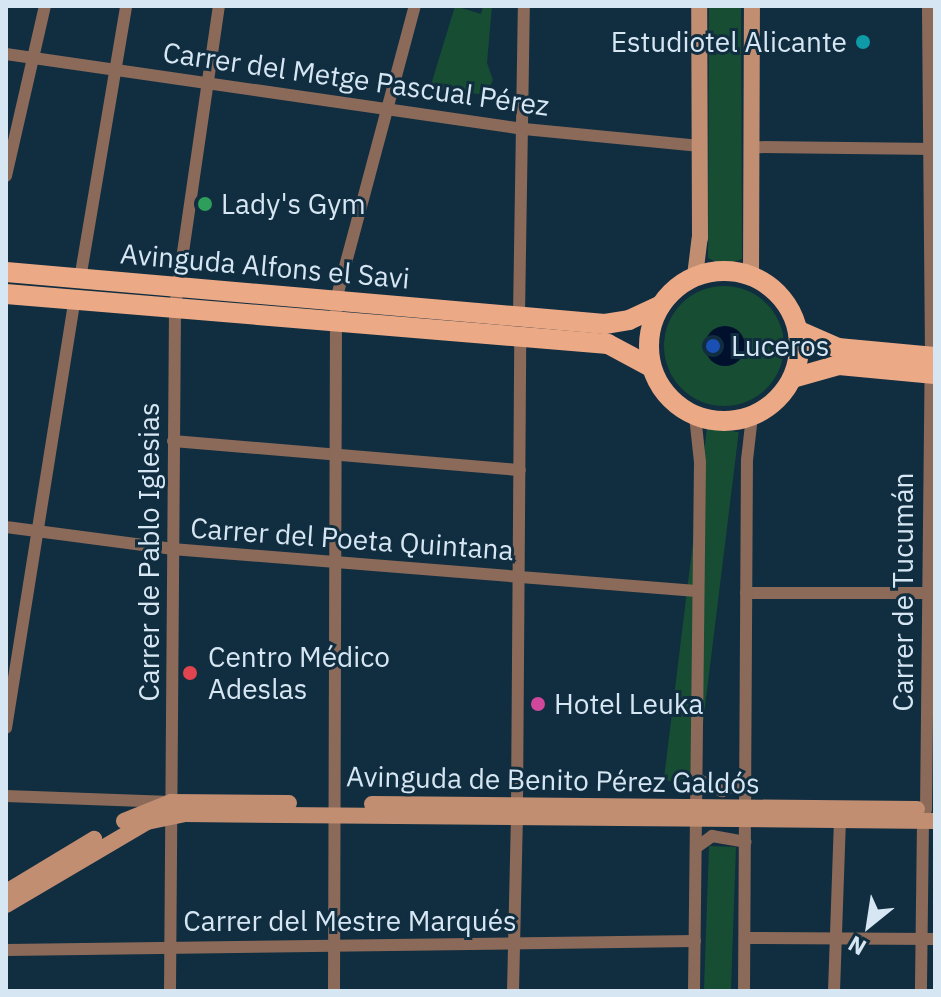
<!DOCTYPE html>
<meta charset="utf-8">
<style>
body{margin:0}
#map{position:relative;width:941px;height:997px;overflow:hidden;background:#112d40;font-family:"IBM Plex Sans",sans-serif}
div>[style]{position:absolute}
.green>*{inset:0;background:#174d33;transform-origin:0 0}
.round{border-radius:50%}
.water>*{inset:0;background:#00102d}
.street>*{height:12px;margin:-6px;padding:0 6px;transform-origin:6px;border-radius:6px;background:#8b6a59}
.secondary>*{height:16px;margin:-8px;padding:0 8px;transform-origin:8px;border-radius:8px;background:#c28e72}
.primary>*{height:20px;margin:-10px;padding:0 10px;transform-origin:10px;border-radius:10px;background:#eca986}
.primary>.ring{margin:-10px;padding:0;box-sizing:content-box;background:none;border:20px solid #eca986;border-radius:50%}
.dots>*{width:22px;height:22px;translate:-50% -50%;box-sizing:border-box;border:4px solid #112d40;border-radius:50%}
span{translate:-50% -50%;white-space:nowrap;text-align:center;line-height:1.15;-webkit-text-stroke:6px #112d40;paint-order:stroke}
.poi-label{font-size:28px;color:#d6e6f3}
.right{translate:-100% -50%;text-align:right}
.left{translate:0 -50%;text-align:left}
.street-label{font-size:28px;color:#d6e6f3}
.frame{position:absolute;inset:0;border:8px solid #d6e6f3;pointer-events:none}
.north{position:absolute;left:829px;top:885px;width:80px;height:80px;-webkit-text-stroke:6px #112d40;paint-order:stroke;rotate:210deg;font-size:22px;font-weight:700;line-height:32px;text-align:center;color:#d6e6f3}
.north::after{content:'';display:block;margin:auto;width:28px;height:36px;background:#d6e6f3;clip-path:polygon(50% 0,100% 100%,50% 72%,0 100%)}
</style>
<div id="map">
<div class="green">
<div style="clip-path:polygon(455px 6px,481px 14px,483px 6px,492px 6px,487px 63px,493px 80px,486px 95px,430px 88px)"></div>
<div style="clip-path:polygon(709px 6px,741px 6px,742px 259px,724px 266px,708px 258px)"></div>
<div class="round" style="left:664px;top:286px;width:120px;height:120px"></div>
<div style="left:707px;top:428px;width:32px;height:355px;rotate:7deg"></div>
<div style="left:709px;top:846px;width:27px;height:145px;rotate:2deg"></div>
</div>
<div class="water">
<div class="round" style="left:705px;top:326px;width:40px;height:40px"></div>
</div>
<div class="street">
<div style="left:6px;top:54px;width:523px;rotate:8.24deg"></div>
<div style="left:524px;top:129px;width:177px;rotate:5.5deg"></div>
<div style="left:751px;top:147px;width:184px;rotate:0.6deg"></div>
<div style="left:6px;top:176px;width:174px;rotate:-77.1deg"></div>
<div style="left:80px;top:279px;width:277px;rotate:-80.4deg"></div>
<div style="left:513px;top:320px;width:8px;rotate:-40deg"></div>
<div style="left:519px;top:315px;width:309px;rotate:-89.1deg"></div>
<div style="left:173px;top:441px;width:348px;rotate:4.8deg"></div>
<div style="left:6px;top:527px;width:167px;rotate:7.5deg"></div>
<div style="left:172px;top:549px;width:526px;rotate:4.58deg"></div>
<div style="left:746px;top:593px;width:186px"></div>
<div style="left:6px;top:728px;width:435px;rotate:-80.9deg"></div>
<div style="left:697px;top:779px;width:28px;rotate:26deg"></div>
<div style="left:722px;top:791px;width:25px;rotate:-21deg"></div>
<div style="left:6px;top:796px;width:165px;rotate:2.1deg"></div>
<div style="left:517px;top:805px;width:469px;rotate:-89.6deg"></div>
<div style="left:926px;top:810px;width:454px;rotate:-89.4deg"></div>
<div style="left:931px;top:356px;width:350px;rotate:-90.5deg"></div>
<div style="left:918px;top:816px;width:7px;rotate:45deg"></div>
<div style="left:923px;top:821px;width:170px;rotate:90.7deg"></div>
<div style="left:697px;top:847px;width:19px;rotate:-36deg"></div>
<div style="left:712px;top:836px;width:34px;rotate:10deg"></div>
<div style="left:746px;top:938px;width:189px;rotate:0.3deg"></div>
<div style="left:6px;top:950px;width:689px;rotate:-0.75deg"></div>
<div style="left:170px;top:991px;width:684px;rotate:-89.58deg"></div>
<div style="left:175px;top:307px;width:304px;rotate:-81.7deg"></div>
<div style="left:334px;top:991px;width:691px;rotate:-89.83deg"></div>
<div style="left:336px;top:300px;width:304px;rotate:-75deg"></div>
<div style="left:513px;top:991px;width:173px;rotate:-88.7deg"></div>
<div style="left:694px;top:991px;width:529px;rotate:-89.35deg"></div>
<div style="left:700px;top:462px;width:46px;rotate:-96.2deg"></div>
<div style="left:744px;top:991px;width:531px;rotate:-89.68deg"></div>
<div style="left:747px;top:460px;width:44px;rotate:-83.5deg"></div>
<div style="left:834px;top:991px;width:171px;rotate:-88deg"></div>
</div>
<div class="secondary">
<div style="left:695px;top:276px;width:38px;rotate:-83deg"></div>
<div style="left:700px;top:238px;width:232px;rotate:-90.2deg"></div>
<div style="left:751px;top:276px;width:270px;rotate:-89.8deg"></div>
<div style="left:372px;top:804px;width:545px;rotate:0.53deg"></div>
<div style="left:124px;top:821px;width:51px;rotate:-22deg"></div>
<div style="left:171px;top:802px;width:118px;rotate:0.5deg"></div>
<div style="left:6px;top:892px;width:103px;rotate:-31.1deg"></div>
<div style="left:6px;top:905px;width:164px;rotate:-30.5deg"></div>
<div style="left:147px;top:822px;width:38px;rotate:-12deg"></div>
<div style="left:184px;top:814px;width:751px;rotate:0.53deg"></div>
</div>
<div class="primary">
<div class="ring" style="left:649px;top:271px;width:130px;height:130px"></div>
<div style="left:6px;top:272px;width:601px;rotate:4.96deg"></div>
<div style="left:605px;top:324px;width:24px;rotate:-9deg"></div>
<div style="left:629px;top:320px;width:35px;rotate:-25deg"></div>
<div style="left:6px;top:294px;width:604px;rotate:4.75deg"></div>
<div style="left:608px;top:344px;width:49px;rotate:28.1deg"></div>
<div style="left:799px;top:331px;width:43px;rotate:23.6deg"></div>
<div style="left:838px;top:348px;width:97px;rotate:5.3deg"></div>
<div style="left:793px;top:378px;width:48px;rotate:-15.8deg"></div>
<div style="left:839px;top:365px;width:96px;rotate:5.4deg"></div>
</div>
<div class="dots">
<div style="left:863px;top:42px;background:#0f9aa8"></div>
<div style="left:205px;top:204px;background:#2e9e5b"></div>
<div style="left:713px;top:346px;background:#1a4fb4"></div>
<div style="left:190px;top:673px;background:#e0444e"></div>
<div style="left:538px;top:704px;background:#d1479c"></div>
</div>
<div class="poi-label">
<span class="right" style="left:847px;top:42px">Estudiotel Alicante</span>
<span class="left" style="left:221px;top:204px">Lady's Gym</span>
<span class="left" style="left:731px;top:346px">Luceros</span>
<span class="left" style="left:208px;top:673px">Centro Médico<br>Adeslas</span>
<span class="left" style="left:554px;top:704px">Hotel Leuka</span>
</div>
<div class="street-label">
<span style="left:356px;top:79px;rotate:8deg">Carrer del Metge Pascual Pérez</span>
<span style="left:265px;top:266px;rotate:5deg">Avinguda Alfons el Savi</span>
<span style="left:352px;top:539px;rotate:4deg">Carrer del Poeta Quintana</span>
<span style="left:149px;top:552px;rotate:-90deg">Carrer de Pablo Iglesias</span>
<span style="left:903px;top:592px;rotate:-90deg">Carrer de Tucumán</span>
<span style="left:553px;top:780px;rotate:1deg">Avinguda de Benito Pérez Galdós</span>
<span style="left:350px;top:921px">Carrer del Mestre Marqués</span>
</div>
<div class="frame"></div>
<div class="north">N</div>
</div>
